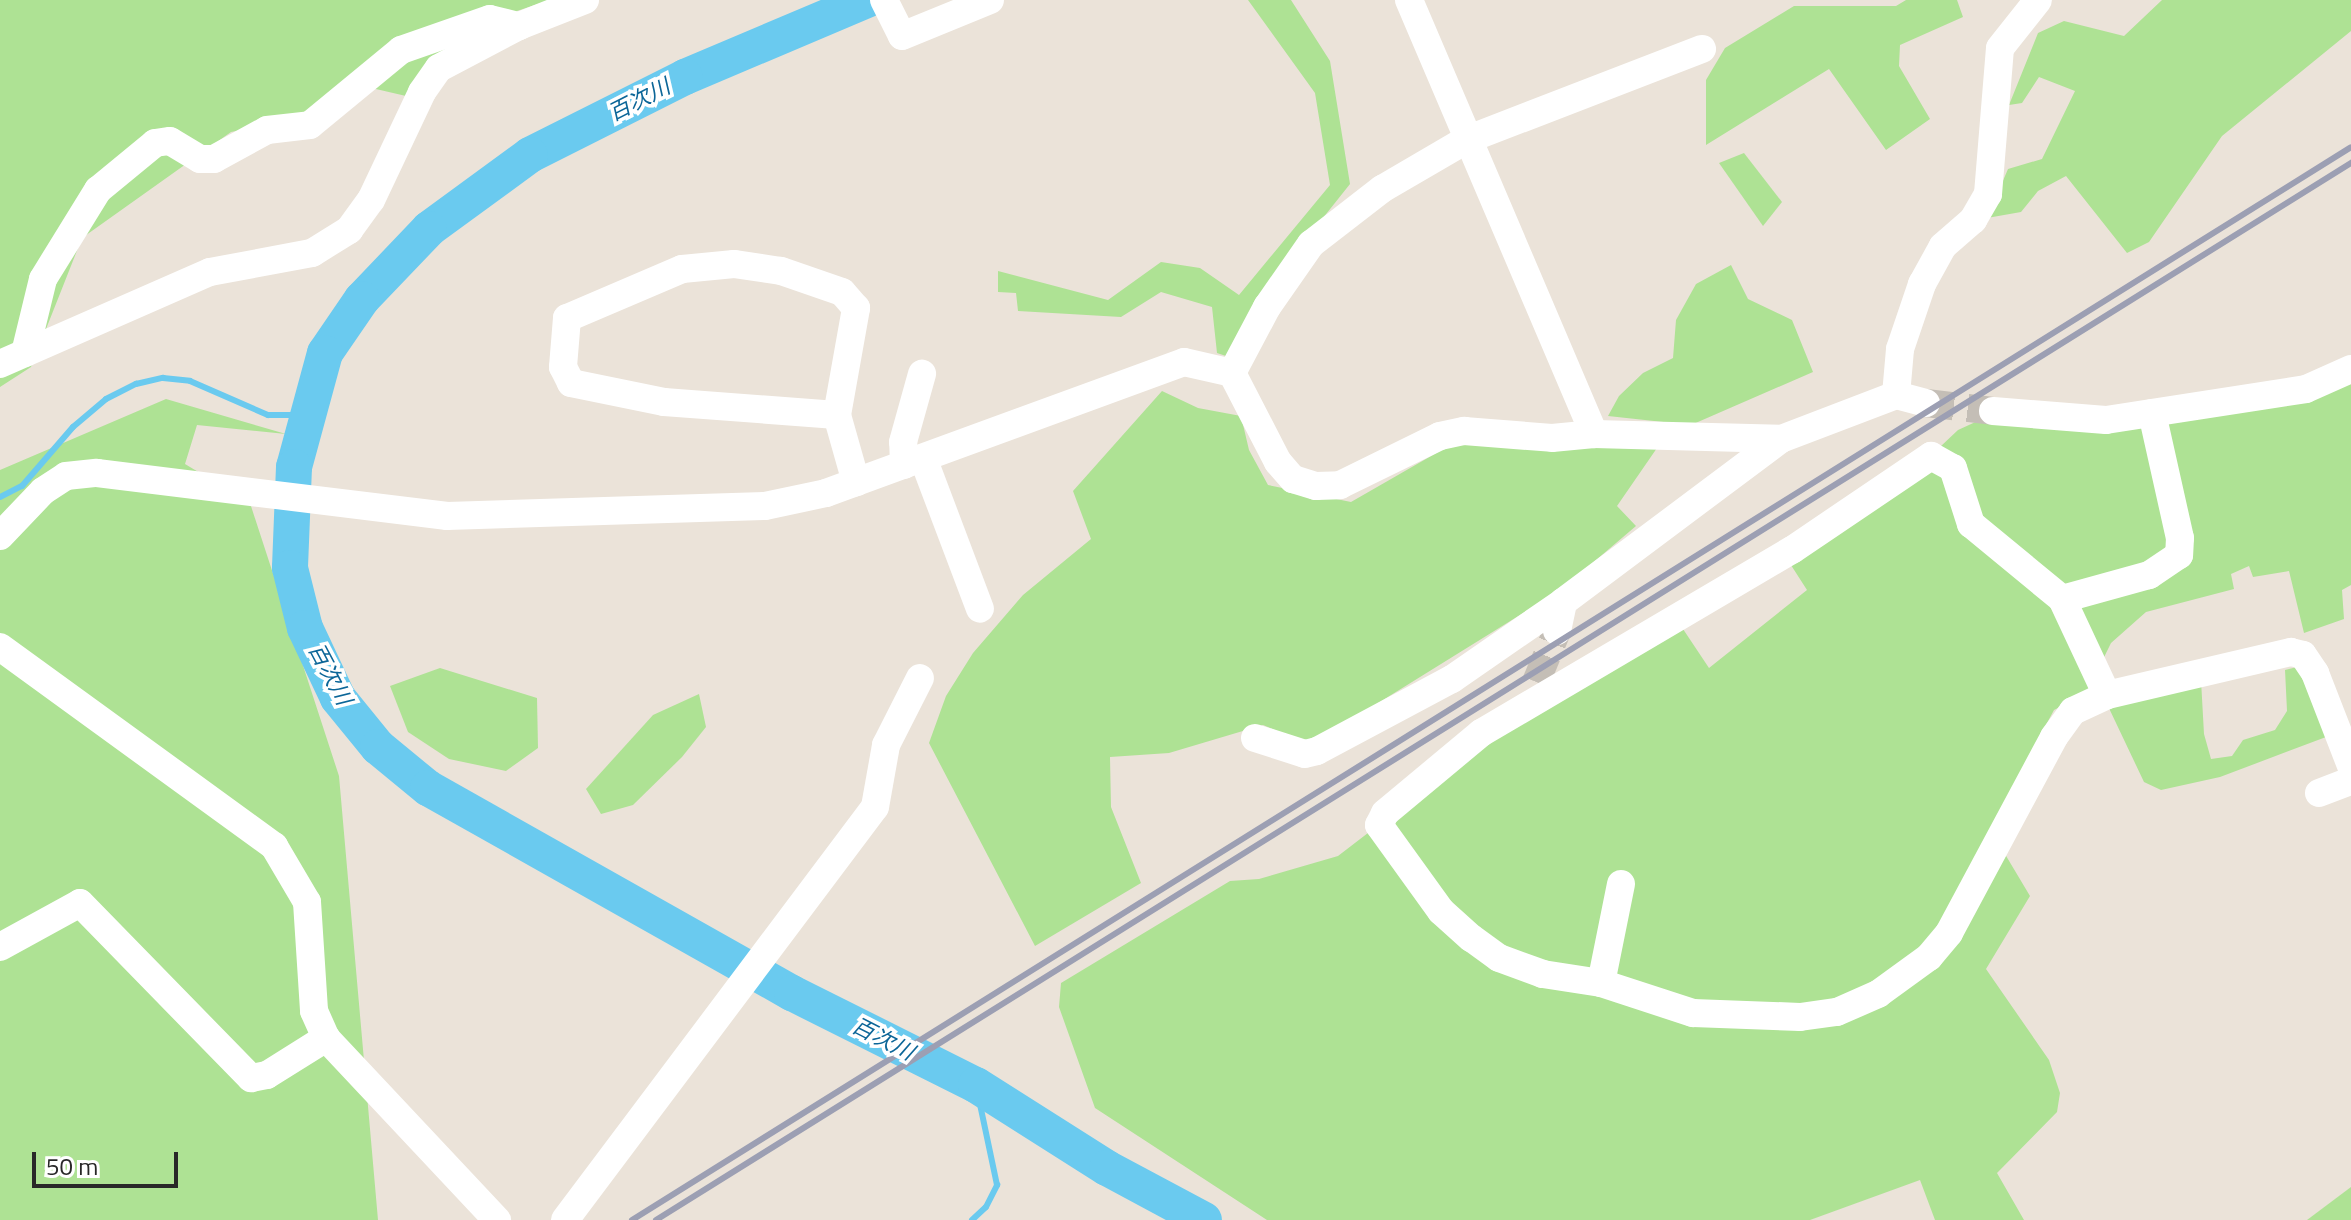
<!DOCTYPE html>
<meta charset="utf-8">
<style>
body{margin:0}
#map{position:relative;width:2351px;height:1220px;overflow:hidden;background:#ebe3d9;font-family:"Titillium Web","Noto Sans JP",sans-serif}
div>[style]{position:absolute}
.green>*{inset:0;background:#aee294}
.stream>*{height:6px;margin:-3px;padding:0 3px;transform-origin:3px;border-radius:3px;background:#6acaef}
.river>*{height:36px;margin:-18px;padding:0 18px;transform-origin:18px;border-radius:18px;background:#6acaef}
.minor-tunnel>*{height:28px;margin-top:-14px;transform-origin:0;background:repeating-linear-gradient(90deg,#c4beb6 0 28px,transparent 0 42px)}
.minor>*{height:28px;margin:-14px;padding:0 14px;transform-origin:14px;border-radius:14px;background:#fff}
.rail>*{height:6px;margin:-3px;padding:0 3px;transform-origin:3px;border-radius:3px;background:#9c9fb3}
span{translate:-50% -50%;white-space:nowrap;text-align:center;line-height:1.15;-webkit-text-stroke:7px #fff;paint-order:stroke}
.water-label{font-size:22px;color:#0c6698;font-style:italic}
.scale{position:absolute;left:32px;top:1152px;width:146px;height:36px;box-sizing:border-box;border:4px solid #282828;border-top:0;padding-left:10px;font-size:24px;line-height:28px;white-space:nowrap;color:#282828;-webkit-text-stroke:6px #fff;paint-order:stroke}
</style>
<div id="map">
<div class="green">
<div style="clip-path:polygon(0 0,550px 0,517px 11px,433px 56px,406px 96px,350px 83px,307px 117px,231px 132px,82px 238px,31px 367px,0 387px)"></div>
<div style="clip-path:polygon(1248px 0,1291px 0,1330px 61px,1350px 184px,1264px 292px,1232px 358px,1217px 353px,1212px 307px,1161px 292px,1121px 317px,1018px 311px,1016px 293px,998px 292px,998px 271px,1108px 300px,1161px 262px,1200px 268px,1239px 295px,1330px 185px,1315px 93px)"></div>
<div style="clip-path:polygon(1906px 0,1957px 0,1963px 17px,1900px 45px,1899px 66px,1930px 119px,1886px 150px,1829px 69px,1706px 145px,1706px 80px,1725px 48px,1794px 6px,1896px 6px)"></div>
<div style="clip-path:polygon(2162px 0,2351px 0,2351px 31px,2222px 136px,2149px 242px,2127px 253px,2066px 176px,2038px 191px,2021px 212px,1987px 218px,2008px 169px,2042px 159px,2075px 91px,2039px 77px,2022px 103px,2009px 105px,2038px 33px,2064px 21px,2124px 36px)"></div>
<div style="clip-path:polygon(1744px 153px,1782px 202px,1763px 226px,1719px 163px)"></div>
<div style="clip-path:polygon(1731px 265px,1748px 299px,1792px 320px,1813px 372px,1691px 425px,1608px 416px,1619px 396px,1643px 373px,1673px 358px,1676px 320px,1696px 284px)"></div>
<div style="clip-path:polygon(2351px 376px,2351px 585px,2342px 590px,2344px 619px,2304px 633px,2289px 571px,2253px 577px,2249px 566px,2231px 574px,2234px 589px,2146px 612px,2111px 643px,2086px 694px,2054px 710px,1990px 829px,2030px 896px,1986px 969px,2049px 1060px,2060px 1093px,2057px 1112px,1997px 1173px,2024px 1220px,1935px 1220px,1920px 1180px,1810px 1220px,1267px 1220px,1095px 1108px,1059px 1007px,1061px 983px,1230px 881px,1259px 879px,1338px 856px,1523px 714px,1681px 626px,1709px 668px,1807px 590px,1789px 562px,1887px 497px,1958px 430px,1982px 419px,2103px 428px)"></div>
<div style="clip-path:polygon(1162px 391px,1198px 408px,1241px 416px,1249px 450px,1268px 485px,1351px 502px,1452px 444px,1657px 448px,1617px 506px,1636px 526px,1562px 589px,1325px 736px,1305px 743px,1263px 725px,1169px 753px,1110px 757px,1111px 807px,1141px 883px,1035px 946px,929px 743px,946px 696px,973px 653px,1023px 595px,1091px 539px,1073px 491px)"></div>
<div style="clip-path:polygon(166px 399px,286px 434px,197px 425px,185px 464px,250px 503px,339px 776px,378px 1220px,0 1220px,0 470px)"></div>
<div style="clip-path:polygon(2301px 666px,2326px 737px,2220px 777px,2161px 790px,2144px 782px,2107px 704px,2201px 680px,2204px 734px,2211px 759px,2232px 756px,2243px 740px,2275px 730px,2287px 711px,2285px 670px)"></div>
<div style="clip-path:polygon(440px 668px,537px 698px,538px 748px,506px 771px,449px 759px,408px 732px,390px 686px)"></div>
<div style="clip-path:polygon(699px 694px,706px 727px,682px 757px,633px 805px,601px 814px,586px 789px,653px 715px)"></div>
<div style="clip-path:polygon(2351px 1187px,2351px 1220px,2307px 1220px)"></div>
</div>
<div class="stream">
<div style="left:0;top:497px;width:25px;rotate:-27deg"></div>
<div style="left:22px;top:486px;width:78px;rotate:-49.2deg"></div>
<div style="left:73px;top:427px;width:43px;rotate:-40.3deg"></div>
<div style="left:106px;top:399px;width:34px;rotate:-27deg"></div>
<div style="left:136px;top:384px;width:28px;rotate:-13deg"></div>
<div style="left:163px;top:378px;width:27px;rotate:6deg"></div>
<div style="left:190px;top:381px;width:85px;rotate:23.6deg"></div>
<div style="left:268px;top:415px;width:36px"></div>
<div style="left:972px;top:1220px;width:19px;rotate:-43deg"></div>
<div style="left:986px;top:1207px;width:25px;rotate:-63deg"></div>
<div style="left:997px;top:1185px;width:102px;rotate:-101.9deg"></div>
</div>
<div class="river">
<div style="left:867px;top:0;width:198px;rotate:157.1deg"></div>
<div style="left:685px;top:77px;width:174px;rotate:153.3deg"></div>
<div style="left:530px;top:155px;width:125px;rotate:143.8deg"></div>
<div style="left:429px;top:229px;width:97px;rotate:133.7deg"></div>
<div style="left:362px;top:299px;width:65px;rotate:124.4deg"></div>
<div style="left:325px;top:353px;width:118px;rotate:105.2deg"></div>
<div style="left:294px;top:467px;width:101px;rotate:92.3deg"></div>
<div style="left:290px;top:568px;width:62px;rotate:76deg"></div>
<div style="left:305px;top:628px;width:77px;rotate:64.8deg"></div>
<div style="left:338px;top:698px;width:63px;rotate:50.8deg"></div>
<div style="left:378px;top:747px;width:65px;rotate:39.4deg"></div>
<div style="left:428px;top:788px;width:418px;rotate:29.4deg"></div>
<div style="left:792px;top:993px;width:206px;rotate:26.6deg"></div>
<div style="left:976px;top:1085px;width:155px;rotate:32.4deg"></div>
<div style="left:1107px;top:1168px;width:110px;rotate:28.2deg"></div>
</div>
<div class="minor-tunnel">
<div style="left:1926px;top:403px;width:67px;rotate:6.8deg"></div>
<div style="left:1536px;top:682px;width:55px;rotate:-67.6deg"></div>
</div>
<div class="minor">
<div style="left:884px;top:0;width:40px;rotate:63.4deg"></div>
<div style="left:902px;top:36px;width:95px;rotate:-22.2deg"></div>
<div style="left:1409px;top:0;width:472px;rotate:66.9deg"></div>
<div style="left:25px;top:353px;width:76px;rotate:-76.3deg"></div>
<div style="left:43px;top:279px;width:105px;rotate:-58.3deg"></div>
<div style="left:98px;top:190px;width:74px;rotate:-39.5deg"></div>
<div style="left:155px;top:143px;width:15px;rotate:-8deg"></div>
<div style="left:170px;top:141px;width:35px;rotate:31deg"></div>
<div style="left:200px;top:159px;width:14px"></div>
<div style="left:214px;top:159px;width:60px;rotate:-28.7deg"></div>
<div style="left:267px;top:130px;width:43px;rotate:-6.6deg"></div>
<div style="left:310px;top:125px;width:118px;rotate:-39.5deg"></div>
<div style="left:401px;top:50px;width:94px;rotate:-19.2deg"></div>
<div style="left:490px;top:19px;width:30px;rotate:14deg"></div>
<div style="left:0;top:364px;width:229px;rotate:-23.7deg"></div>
<div style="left:210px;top:272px;width:104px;rotate:-10.6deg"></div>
<div style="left:312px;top:253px;width:44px;rotate:-31.9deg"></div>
<div style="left:349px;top:230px;width:37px;rotate:-54deg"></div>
<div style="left:371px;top:200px;width:119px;rotate:-64.7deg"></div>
<div style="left:422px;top:92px;width:29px;rotate:-55deg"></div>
<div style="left:439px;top:68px;width:90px;rotate:-27.7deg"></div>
<div style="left:519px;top:26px;width:71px;rotate:-21.5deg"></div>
<div style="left:1232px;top:373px;width:75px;rotate:-62.1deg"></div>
<div style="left:1267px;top:307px;width:77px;rotate:-55.1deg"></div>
<div style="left:1311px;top:244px;width:90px;rotate:-37.8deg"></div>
<div style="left:1382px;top:189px;width:97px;rotate:-30.3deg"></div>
<div style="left:1466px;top:140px;width:253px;rotate:-21.1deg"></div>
<div style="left:1896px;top:395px;width:46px;rotate:-85deg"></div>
<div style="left:1900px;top:349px;width:69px;rotate:-71.3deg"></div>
<div style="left:1922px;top:284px;width:43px;rotate:-61.1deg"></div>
<div style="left:1943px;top:246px;width:40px;rotate:-41deg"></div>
<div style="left:1973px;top:220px;width:30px;rotate:-60deg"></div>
<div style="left:1988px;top:194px;width:146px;rotate:-85.3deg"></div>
<div style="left:2000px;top:48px;width:61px;rotate:-51.6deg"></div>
<div style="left:1993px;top:411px;width:113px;rotate:4.6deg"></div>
<div style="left:2106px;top:420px;width:202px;rotate:-8.8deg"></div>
<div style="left:2306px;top:389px;width:49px;rotate:-24deg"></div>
<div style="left:2152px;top:413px;width:128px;rotate:77.4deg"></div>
<div style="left:2180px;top:538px;width:17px;rotate:93deg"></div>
<div style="left:2179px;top:555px;width:36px;rotate:146deg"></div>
<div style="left:2149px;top:575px;width:90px;rotate:164.6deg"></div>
<div style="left:2062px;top:599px;width:106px;rotate:64.9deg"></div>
<div style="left:2107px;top:695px;width:189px;rotate:-13.2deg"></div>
<div style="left:2291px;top:652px;width:12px;rotate:14deg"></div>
<div style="left:2303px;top:655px;width:22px;rotate:56deg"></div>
<div style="left:2315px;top:673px;width:100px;rotate:68.8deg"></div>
<div style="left:837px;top:415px;width:109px;rotate:-79.9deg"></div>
<div style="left:856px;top:308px;width:21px;rotate:-131deg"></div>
<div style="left:842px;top:292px;width:65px;rotate:-161deg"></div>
<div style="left:781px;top:271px;width:48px;rotate:-171.5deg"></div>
<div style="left:734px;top:264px;width:52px;rotate:174.5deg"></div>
<div style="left:682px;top:269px;width:125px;rotate:156.9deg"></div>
<div style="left:567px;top:318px;width:49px;rotate:94.7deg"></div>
<div style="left:563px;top:367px;width:18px;rotate:63deg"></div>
<div style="left:571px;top:383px;width:95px;rotate:11.5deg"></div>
<div style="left:664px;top:402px;width:173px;rotate:4.3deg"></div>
<div style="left:837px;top:415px;width:70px;rotate:74.2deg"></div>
<div style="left:923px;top:458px;width:161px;rotate:69.3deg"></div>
<div style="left:904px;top:465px;width:23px;rotate:-92deg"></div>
<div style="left:903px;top:442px;width:71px;rotate:-74.4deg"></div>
<div style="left:0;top:536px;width:62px;rotate:-46.3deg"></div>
<div style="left:43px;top:491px;width:27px;rotate:-33deg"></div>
<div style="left:66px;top:476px;width:31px;rotate:-6deg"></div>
<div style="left:97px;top:473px;width:353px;rotate:7deg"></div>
<div style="left:447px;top:516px;width:318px;rotate:-1.8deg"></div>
<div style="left:765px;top:506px;width:62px;rotate:-12deg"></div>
<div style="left:826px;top:493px;width:381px;rotate:-20.1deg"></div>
<div style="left:1184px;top:362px;width:49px;rotate:12.9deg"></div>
<div style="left:1232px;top:373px;width:100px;rotate:62.7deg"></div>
<div style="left:1278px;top:462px;width:23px;rotate:49deg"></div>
<div style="left:1293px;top:479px;width:24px;rotate:17deg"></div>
<div style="left:1316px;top:486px;width:24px;rotate:-2deg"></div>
<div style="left:1340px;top:485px;width:111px;rotate:-26.1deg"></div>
<div style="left:1440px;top:436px;width:25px;rotate:-12deg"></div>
<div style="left:1464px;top:431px;width:88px;rotate:4.5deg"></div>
<div style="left:1552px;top:438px;width:42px;rotate:-5.4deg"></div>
<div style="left:1594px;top:434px;width:187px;rotate:1.5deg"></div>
<div style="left:1781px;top:439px;width:123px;rotate:-20.9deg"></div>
<div style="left:1896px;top:395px;width:31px;rotate:15deg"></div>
<div style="left:1557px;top:631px;width:30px;rotate:-78deg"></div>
<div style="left:1563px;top:602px;width:272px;rotate:-36.8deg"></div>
<div style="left:0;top:647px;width:339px;rotate:36deg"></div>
<div style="left:274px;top:846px;width:65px;rotate:59.5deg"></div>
<div style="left:307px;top:902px;width:109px;rotate:86.3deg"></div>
<div style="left:314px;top:1011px;width:30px;rotate:66deg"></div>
<div style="left:326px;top:1038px;width:250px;rotate:46.8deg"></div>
<div style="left:1255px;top:738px;width:52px;rotate:17.7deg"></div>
<div style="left:1305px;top:754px;width:12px;rotate:-14deg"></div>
<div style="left:1317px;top:751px;width:153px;rotate:-28.1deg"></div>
<div style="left:1452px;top:679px;width:135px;rotate:-34.7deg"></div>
<div style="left:2319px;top:793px;width:34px;rotate:-21deg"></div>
<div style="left:1621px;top:884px;width:101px;rotate:101.4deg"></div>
<div style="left:1601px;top:983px;width:97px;rotate:18.1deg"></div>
<div style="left:1693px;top:1013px;width:107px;rotate:2.1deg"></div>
<div style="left:1800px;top:1017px;width:37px;rotate:-8deg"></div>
<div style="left:1837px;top:1012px;width:45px;rotate:-23.7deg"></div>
<div style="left:1878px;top:994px;width:63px;rotate:-36deg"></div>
<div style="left:1929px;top:957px;width:31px;rotate:-50deg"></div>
<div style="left:1949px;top:933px;width:222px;rotate:-61.8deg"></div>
<div style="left:2054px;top:737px;width:32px;rotate:-54deg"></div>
<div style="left:2073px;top:711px;width:38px;rotate:-25deg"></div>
<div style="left:0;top:947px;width:91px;rotate:-28.8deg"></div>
<div style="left:80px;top:903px;width:245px;rotate:45.7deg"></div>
<div style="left:251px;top:1078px;width:16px;rotate:-11deg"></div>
<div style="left:267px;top:1075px;width:70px;rotate:-32.1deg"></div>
<div style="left:1601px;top:983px;width:59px;rotate:-171.2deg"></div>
<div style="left:1543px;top:974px;width:47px;rotate:-160deg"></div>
<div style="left:1499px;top:958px;width:34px;rotate:-144deg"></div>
<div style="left:1471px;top:938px;width:40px;rotate:-138deg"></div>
<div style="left:1441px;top:911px;width:106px;rotate:-125.8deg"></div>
<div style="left:1379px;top:825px;width:13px;rotate:-63deg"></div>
<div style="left:1385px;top:813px;width:125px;rotate:-39.8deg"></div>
<div style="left:1481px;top:733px;width:361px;rotate:-30.5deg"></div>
<div style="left:1792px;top:550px;width:168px;rotate:-34.1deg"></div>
<div style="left:1931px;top:456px;width:25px;rotate:29deg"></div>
<div style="left:1953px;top:468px;width:59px;rotate:72.2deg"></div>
<div style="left:1971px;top:524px;width:118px;rotate:39.5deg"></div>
<div style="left:565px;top:1220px;width:516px;rotate:-53.11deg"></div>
<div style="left:875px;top:807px;width:63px;rotate:-79.9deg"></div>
<div style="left:886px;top:745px;width:75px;rotate:-63.1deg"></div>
</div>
<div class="rail">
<div style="left:632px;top:1220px;width:2026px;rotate:-31.97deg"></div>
<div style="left:656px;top:1220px;width:1998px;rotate:-31.95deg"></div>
</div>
<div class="water-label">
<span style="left:639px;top:100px;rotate:-27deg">百次川</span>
<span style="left:330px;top:674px;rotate:62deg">百次川</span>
<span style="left:883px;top:1039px;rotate:27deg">百次川</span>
</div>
<div class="scale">50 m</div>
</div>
